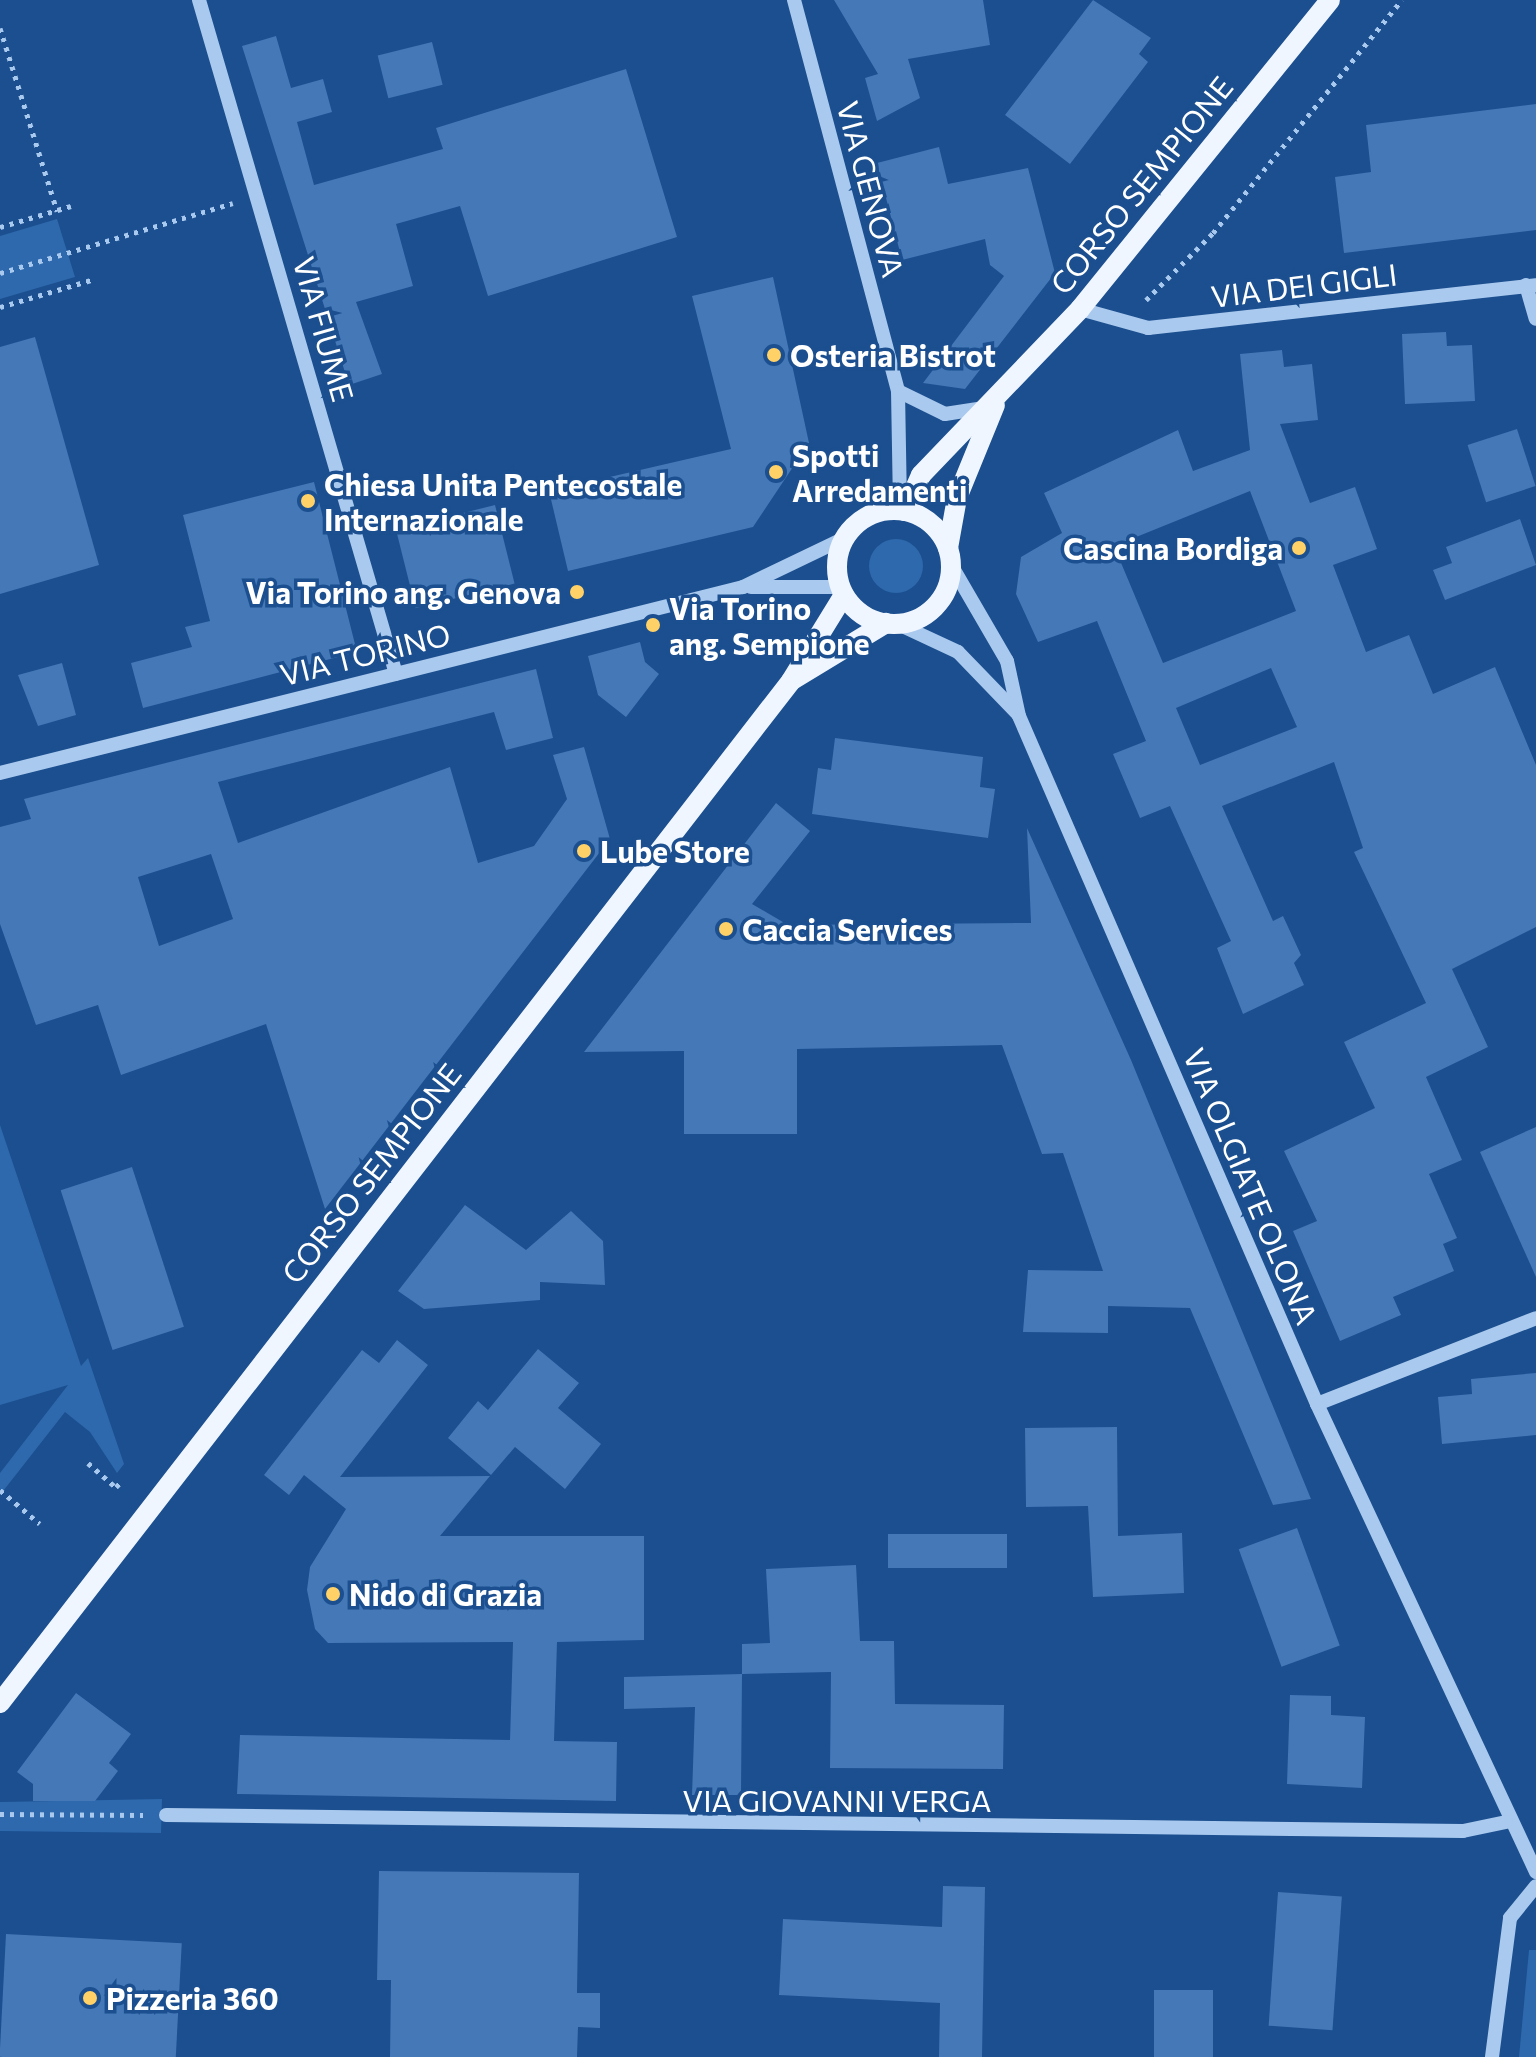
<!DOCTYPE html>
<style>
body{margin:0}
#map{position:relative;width:1536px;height:2057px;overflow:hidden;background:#1b4f8f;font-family:Commissioner,sans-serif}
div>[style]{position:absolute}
.green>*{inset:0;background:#2e69ad}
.round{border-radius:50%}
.building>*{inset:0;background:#4478b7;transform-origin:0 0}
.path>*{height:5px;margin-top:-2.5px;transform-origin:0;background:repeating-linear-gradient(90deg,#a9c9ee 0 4px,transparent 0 10px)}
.minor>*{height:14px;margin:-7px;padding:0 7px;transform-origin:7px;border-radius:7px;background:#a9c9ee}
.major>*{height:20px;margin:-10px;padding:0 10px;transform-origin:10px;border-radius:10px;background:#f0f6ff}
.major>.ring{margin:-10px;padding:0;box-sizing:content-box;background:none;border:20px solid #f0f6ff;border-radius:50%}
.dots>*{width:22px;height:22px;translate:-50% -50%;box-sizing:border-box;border:4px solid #1b4f8f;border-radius:50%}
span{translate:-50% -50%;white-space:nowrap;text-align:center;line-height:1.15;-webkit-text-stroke:7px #1b4f8f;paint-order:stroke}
.street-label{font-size:30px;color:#fff}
.poi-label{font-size:30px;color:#fff;font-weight:700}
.left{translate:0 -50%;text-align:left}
.right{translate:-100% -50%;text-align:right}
</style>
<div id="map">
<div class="green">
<div style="clip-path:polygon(57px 219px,75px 277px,0 299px,0 236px)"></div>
<div class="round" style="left:869px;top:539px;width:54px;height:54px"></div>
<div style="clip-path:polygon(0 1125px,81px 1366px,88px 1358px,124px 1464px,117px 1473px,90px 1432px,65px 1412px,0 1495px,0 1473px,68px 1385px,0 1405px)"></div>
<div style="clip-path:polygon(162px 1799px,161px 1833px,0 1831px,0 1802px)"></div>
<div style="clip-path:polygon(1529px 1950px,1536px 1950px,1536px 2057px,1519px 2057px)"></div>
</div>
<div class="building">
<div style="clip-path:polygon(834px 0,983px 0,990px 45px,908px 59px,920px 98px,877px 121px,865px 78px,878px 74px)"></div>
<div style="clip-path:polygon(1093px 0,1151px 38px,1139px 54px,1148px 62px,1070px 164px,1005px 115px)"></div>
<div style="clip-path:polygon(276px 36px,291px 88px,323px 79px,332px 112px,297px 122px,314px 185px,443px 149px,436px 128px,626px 69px,677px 237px,488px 296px,460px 206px,396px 224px,413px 286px,356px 302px,382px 374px,349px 385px,242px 46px)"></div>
<div style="left:432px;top:42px;width:44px;height:56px;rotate:76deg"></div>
<div style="clip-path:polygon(1536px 104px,1536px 230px,1344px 253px,1335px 177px,1371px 172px,1366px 125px)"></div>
<div style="clip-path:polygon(939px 147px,948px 184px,1028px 168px,1055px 273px,965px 389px,923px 383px,1004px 276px,990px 265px,985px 239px,902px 260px,877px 163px)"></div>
<div style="clip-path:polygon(773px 277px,809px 443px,753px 527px,568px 571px,549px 491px,731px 449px,692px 296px)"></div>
<div style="clip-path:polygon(1446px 332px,1447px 346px,1472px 345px,1475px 401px,1405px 404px,1402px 334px)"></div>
<div style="clip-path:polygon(35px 337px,99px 565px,0 594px,0 347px)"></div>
<div style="clip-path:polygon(evenodd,1282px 350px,1284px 367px,1312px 364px,1318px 420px,1280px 424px,1310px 503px,1355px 487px,1377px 549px,1333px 565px,1366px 652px,1409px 635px,1433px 694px,1495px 667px,1536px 765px,1536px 927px,1452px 969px,1488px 1047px,1426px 1077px,1462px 1160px,1429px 1174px,1457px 1238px,1443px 1244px,1454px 1271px,1393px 1297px,1401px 1315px,1340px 1341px,1293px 1231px,1317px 1221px,1284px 1151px,1375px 1108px,1344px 1042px,1426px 1003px,1354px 852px,1363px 848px,1334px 762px,1222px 806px,1273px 921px,1283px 916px,1301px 955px,1294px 963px,1304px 985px,1243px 1014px,1217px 948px,1231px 941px,1170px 806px,1140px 818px,1113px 754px,1146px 741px,1097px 621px,1038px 642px,1016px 594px,1021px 557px,1062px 533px,1044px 493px,1178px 430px,1193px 471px,1250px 450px,1240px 354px,1282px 350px,1250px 491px,1296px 611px,1163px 663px,1114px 546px,1250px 491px,1282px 350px,1271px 668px,1297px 727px,1200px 765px,1176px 708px,1271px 668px)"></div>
<div style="left:1517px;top:429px;width:60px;height:52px;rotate:72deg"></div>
<div style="clip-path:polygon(314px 482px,357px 652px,143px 708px,131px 663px,192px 647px,185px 627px,210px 621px,183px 515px)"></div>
<div style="left:495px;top:505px;width:81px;height:102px;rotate:76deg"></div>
<div style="clip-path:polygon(1520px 519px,1536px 565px,1445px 600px,1433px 570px,1452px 563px,1446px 547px)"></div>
<div style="clip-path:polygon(640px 642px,645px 662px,659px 674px,626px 717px,598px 695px,588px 656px)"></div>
<div style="clip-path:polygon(62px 663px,76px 715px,38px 726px,18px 675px)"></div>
<div style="clip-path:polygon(evenodd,536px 669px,553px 738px,506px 750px,494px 712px,218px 782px,238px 843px,450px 767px,478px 863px,534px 846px,567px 799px,553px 755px,584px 747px,610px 839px,325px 1209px,266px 1024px,121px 1075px,98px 1005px,36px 1025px,0 924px,0 827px,31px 819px,24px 799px,536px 669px,211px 854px,233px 919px,159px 946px,138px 877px,211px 854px)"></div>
<div style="clip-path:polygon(835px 738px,983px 757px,980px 787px,995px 789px,988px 838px,812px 814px,818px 768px,831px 770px)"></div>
<div style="clip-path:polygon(776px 803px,810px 831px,752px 904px,788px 925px,1031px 923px,1027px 828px,1131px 1060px,1311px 1499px,1273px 1505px,1190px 1308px,1108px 1306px,1108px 1333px,1023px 1332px,1028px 1270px,1103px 1271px,1063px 1153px,1042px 1154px,1002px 1045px,797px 1049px,797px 1134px,684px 1134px,684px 1051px,584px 1052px)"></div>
<div style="clip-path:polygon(1536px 1127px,1536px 1277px,1480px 1152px)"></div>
<div style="left:132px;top:1167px;width:168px;height:75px;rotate:72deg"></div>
<div style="clip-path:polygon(465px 1205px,526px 1250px,571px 1211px,603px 1241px,605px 1285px,540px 1282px,540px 1300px,424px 1309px,398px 1291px)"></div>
<div style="clip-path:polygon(397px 1340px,428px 1365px,340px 1477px,490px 1476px,440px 1536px,644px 1536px,644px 1640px,557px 1642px,554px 1741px,617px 1742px,616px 1801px,237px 1794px,240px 1735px,510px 1740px,513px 1642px,328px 1643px,315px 1629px,307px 1590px,310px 1567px,346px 1509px,304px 1475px,289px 1495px,264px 1475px,362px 1350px,379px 1363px)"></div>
<div style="clip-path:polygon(538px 1349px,579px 1383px,558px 1408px,601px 1444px,565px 1489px,515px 1447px,491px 1475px,448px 1438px,478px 1401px,488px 1410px)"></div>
<div style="clip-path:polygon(1536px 1373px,1536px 1435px,1442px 1444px,1438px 1397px,1472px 1394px,1471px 1379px)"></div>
<div style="clip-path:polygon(1117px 1427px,1118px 1536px,1182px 1533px,1184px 1593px,1093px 1597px,1088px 1506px,1026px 1507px,1025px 1428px)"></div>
<div style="left:1297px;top:1528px;width:125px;height:62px;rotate:70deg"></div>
<div style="left:1007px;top:1534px;width:34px;height:119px;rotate:90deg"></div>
<div style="clip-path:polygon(856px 1565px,860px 1641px,894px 1641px,895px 1704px,1004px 1705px,1003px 1769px,830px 1768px,831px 1672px,742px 1674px,742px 1644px,770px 1643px,766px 1569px)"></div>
<div style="clip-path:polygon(742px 1674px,741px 1795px,692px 1795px,695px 1707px,624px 1709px,624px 1677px)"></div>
<div style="clip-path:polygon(76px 1693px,131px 1734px,109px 1763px,118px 1771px,95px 1801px,33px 1801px,33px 1784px,17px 1772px)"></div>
<div style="clip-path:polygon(1290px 1695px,1331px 1696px,1331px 1715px,1365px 1717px,1362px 1788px,1287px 1784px)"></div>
<div style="clip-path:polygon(379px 1871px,579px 1873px,577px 1993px,600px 1993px,600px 2028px,578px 2027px,577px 2057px,390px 2057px,391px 1980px,377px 1980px)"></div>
<div style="clip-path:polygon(943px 1886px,985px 1887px,982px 2057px,939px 2057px,940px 2003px,779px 1995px,783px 1919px,942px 1927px)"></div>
<div style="left:1278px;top:1892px;width:64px;height:134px;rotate:4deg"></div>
<div style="left:6px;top:1934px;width:176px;height:123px;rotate:3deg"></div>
<div style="left:1154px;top:1990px;width:59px;height:67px"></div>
</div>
<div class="path">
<div style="left:0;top:28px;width:192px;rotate:72.7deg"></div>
<div style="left:0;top:227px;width:74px;rotate:-16.5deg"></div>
<div style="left:0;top:273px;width:243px;rotate:-16.7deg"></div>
<div style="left:1146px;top:300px;width:95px;rotate:-45deg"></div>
<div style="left:1213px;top:233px;width:300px;rotate:-51deg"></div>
<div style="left:0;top:307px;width:95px;rotate:-16.5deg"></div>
<div style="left:88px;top:1463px;width:37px;rotate:41deg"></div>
<div style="left:116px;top:1487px;width:8px;rotate:-45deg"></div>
<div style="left:0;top:1490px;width:52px;rotate:40.4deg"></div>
<div style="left:0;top:1814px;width:143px;rotate:0.4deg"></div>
</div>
<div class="minor">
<div style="left:199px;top:0;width:702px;rotate:73.71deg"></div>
<div style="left:794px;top:0;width:405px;rotate:75.1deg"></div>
<div style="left:898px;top:391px;width:120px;rotate:89deg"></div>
<div style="left:1526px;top:285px;width:35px;rotate:74deg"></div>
<div style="left:1080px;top:309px;width:71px;rotate:15.6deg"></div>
<div style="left:1148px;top:328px;width:390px;rotate:-6.3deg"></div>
<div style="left:898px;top:391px;width:52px;rotate:26.1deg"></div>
<div style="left:945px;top:414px;width:38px;rotate:-9deg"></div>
<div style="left:950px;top:563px;width:113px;rotate:59.8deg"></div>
<div style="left:1007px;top:661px;width:56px;rotate:77.7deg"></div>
<div style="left:1019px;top:716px;width:750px;rotate:66.58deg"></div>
<div style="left:1317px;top:1404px;width:517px;rotate:64.92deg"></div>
<div style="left:751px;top:587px;width:90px"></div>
<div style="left:898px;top:624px;width:66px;rotate:25deg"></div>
<div style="left:958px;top:652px;width:85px;rotate:46deg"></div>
<div style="left:0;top:773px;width:766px;rotate:-14.05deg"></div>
<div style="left:743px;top:587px;width:113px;rotate:-25.7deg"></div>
<div style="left:1317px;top:1404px;width:235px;rotate:-21.4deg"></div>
<div style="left:166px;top:1815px;width:1297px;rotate:0.71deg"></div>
<div style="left:1463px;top:1831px;width:44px;rotate:-11.8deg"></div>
<div style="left:1492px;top:2057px;width:140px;rotate:-82.6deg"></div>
<div style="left:1510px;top:1918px;width:41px;rotate:-50.9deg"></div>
</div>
<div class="major">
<div class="ring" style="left:837px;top:510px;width:94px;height:94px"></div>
<div style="left:905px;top:511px;width:39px;rotate:-66deg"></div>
<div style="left:921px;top:475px;width:230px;rotate:-46.2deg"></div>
<div style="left:1080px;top:309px;width:397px;rotate:-51deg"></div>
<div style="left:948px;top:548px;width:51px;rotate:-79.8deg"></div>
<div style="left:957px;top:498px;width:100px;rotate:-67.8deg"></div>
<div style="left:794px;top:679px;width:108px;rotate:-31.3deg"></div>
<div style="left:0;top:1703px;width:1292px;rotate:-52.26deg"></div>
<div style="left:791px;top:681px;width:101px;rotate:-58.4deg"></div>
</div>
<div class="dots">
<div style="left:774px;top:355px;background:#ffd166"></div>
<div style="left:776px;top:472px;background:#ffd166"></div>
<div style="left:308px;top:501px;background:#ffd166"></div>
<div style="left:1299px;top:548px;background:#ffd166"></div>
<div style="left:577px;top:592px;background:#ffd166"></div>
<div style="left:653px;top:625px;background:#ffd166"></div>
<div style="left:584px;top:851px;background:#ffd166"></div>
<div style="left:726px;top:929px;background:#ffd166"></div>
<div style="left:333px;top:1594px;background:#ffd166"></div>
<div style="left:90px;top:1998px;background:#ffd166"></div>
</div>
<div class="street-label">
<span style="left:1141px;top:185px;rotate:-51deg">CORSO SEMPIONE</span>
<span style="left:871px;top:189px;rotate:75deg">VIA GENOVA</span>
<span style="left:1304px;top:285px;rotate:-7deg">VIA DEI GIGLI</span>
<span style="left:324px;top:329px;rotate:74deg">VIA FIUME</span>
<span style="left:365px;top:654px;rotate:-14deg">VIA TORINO</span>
<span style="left:371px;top:1173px;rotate:-52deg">CORSO SEMPIONE</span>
<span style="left:1251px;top:1186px;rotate:67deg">VIA OLGIATE OLONA</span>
<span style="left:837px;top:1800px">VIA GIOVANNI VERGA</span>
</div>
<div class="poi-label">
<span class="left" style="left:790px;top:355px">Osteria Bistrot</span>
<span class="left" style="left:792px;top:472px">Spotti<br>Arredamenti</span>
<span class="left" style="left:324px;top:501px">Chiesa Unita Pentecostale<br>Internazionale</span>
<span class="right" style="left:1283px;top:548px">Cascina Bordiga</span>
<span class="right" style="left:561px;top:592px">Via Torino ang. Genova</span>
<span class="left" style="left:669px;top:625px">Via Torino<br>ang. Sempione</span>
<span class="left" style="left:600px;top:851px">Lube Store</span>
<span class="left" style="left:742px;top:929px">Caccia Services</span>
<span class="left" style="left:349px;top:1594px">Nido di Grazia</span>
<span class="left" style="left:106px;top:1998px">Pizzeria 360</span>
</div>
</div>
